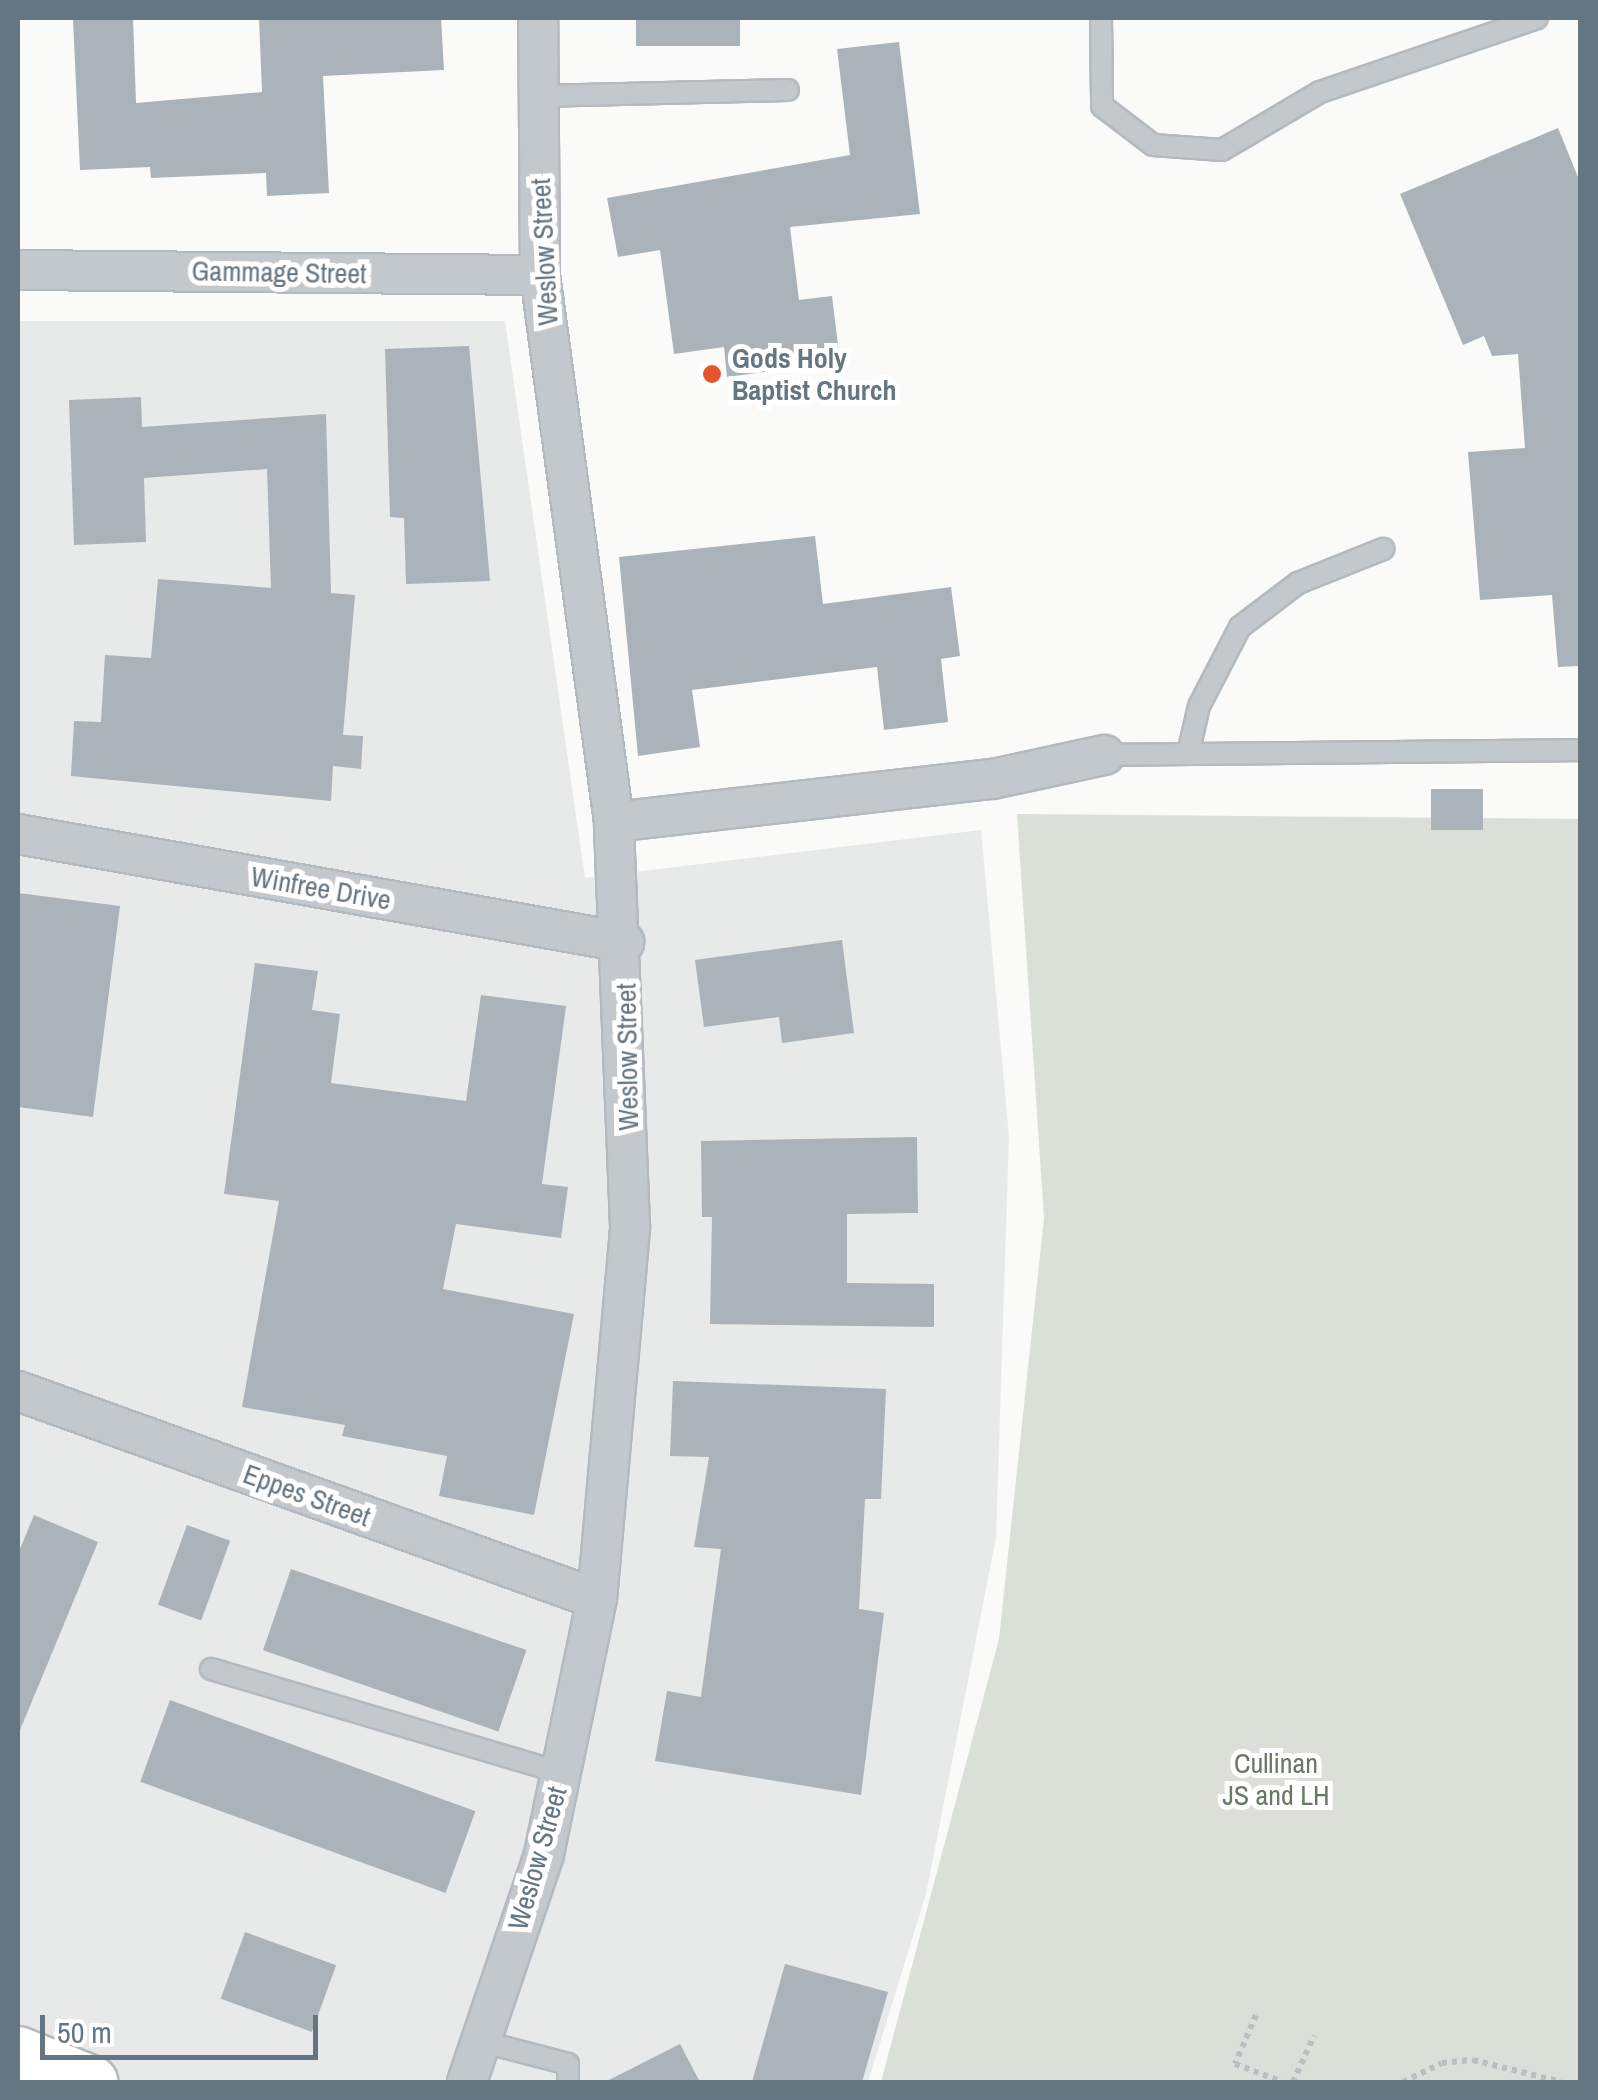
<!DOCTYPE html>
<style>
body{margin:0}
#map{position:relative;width:1598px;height:2100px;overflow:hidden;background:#fafaf8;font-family:"Archivo Narrow",sans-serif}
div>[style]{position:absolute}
.built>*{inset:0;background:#e8e9e9}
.green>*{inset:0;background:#dadfd7}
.building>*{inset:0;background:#aab3b9;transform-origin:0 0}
.path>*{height:6px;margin-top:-3px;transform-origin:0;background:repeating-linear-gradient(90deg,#bbbfc2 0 5px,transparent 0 10px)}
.roads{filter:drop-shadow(2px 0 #b3babf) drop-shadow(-2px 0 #b3babf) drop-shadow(0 2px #b3babf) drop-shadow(0 -2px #b3babf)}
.service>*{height:20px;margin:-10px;padding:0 10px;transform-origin:10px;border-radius:10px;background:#c3c8cc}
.minor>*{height:38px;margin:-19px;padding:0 19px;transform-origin:19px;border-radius:19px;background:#c3c8cc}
.secondary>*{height:52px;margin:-26px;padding:0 26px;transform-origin:26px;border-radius:26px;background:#fff}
.dots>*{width:28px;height:28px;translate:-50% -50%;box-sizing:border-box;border:5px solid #fff;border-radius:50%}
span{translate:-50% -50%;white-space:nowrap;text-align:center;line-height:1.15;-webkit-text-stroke:10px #fff;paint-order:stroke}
.street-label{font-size:28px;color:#657683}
.poi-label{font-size:28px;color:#657683;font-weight:700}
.left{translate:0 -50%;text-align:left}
.park-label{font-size:28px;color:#687a64}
.frame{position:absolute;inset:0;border:20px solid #657683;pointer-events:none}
.scale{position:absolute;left:40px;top:2015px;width:278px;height:45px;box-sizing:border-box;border:5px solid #657683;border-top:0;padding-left:12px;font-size:30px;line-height:35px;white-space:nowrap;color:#657683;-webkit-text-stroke:8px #fff;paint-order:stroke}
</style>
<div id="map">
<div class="built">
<div style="clip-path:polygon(18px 321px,505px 321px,585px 878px,981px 830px,1009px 1136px,996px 1538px,926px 1894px,868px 2082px,18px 2082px)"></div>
</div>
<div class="green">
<div style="clip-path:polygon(1017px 814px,1580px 819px,1580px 2082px,881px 2082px,999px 1639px,1044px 1218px)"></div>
</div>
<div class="building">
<div style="clip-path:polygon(133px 18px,136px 103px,262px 92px,259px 18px,441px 18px,444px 70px,323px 76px,329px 193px,267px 196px,266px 173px,151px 178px,150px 167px,80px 170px,73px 20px)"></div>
<div style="left:636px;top:18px;width:104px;height:28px"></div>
<div style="clip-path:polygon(899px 42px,920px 214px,790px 227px,799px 300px,832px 296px,840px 362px,727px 377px,724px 347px,674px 354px,660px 250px,618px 257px,607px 198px,850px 155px,837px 49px)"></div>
<div style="clip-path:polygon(1558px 128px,1580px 182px,1580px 666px,1558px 667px,1552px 595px,1480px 600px,1468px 452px,1525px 448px,1518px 354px,1492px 356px,1484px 336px,1463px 345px,1400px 194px)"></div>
<div style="clip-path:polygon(469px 346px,490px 581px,406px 584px,404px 518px,390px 517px,385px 349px)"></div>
<div style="clip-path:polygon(141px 397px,142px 427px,326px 414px,331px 593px,355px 595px,343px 735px,363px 736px,361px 769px,333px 766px,331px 801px,71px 776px,74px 721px,101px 722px,105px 655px,151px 658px,158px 579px,271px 588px,267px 469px,144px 478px,146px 542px,74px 545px,69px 400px)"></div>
<div style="clip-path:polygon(815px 536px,823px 604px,951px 587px,960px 656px,941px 659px,948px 722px,884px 730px,877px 667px,692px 690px,700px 747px,638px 756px,619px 557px)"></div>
<div style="left:1431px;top:789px;width:52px;height:41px"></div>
<div style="clip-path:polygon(18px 893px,120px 906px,93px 1117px,18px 1107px)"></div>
<div style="clip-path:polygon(842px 940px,854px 1033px,782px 1043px,779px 1017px,704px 1027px,695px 960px)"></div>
<div style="clip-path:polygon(255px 963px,318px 971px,312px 1010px,340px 1014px,331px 1083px,466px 1101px,481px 995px,566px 1006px,542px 1184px,568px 1187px,561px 1238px,456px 1224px,443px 1289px,574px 1314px,534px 1515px,439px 1496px,447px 1456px,342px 1436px,345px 1425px,242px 1407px,279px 1201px,224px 1194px)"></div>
<div style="clip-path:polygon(917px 1137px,918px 1213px,847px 1214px,847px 1283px,934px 1284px,934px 1327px,710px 1324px,712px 1217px,702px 1217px,701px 1141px)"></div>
<div style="clip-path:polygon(673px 1381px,886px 1389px,881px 1499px,865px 1499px,859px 1609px,884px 1613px,861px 1795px,655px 1761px,667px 1691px,701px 1697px,721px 1549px,694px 1547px,709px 1457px,670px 1456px)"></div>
<div style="clip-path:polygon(34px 1515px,98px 1542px,18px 1735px,18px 1554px)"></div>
<div style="left:187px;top:1525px;width:46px;height:85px;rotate:20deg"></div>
<div style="left:291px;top:1569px;width:249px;height:86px;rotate:19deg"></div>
<div style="left:170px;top:1700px;width:325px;height:87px;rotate:20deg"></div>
<div style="left:245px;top:1932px;width:97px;height:71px;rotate:20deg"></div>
<div style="clip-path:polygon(785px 1964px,888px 1992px,862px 2082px,752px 2082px)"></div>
<div style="clip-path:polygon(680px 2044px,700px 2082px,605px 2082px)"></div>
</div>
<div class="path">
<div style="left:1256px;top:2015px;width:53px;rotate:113.2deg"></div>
<div style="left:1235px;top:2064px;width:51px;rotate:20.6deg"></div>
<div style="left:1293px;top:2082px;width:51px;rotate:-65.5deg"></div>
<div style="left:1403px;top:2082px;width:43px;rotate:-26deg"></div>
<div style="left:1442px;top:2063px;width:31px;rotate:-6deg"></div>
<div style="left:1473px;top:2060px;width:91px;rotate:14deg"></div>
</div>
<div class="roads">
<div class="service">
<div style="left:1101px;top:18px;width:88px;rotate:89.3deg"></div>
<div style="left:1102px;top:106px;width:64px;rotate:37.4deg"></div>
<div style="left:1153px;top:145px;width:69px;rotate:4.1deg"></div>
<div style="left:1222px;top:150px;width:114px;rotate:-30.6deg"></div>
<div style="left:1320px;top:92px;width:229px;rotate:-18.8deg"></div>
<div style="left:538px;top:96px;width:250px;rotate:-1.4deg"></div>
<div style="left:1188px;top:754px;width:49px;rotate:-77.1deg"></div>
<div style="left:1199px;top:706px;width:89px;rotate:-62.6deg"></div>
<div style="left:1240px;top:627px;width:73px;rotate:-37.2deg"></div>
<div style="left:1298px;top:583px;width:92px;rotate:-21.8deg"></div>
<div style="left:1104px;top:755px;width:476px;rotate:-0.6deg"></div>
<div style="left:211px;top:1669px;width:365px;rotate:16.5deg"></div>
<div style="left:480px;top:2041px;width:91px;rotate:14.6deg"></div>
<div style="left:568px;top:2064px;width:18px;rotate:90deg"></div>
</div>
<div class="minor">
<div style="left:18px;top:270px;width:522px;rotate:0.55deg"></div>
<div style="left:614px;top:822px;width:381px;rotate:-6.5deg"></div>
<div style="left:993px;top:779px;width:114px;rotate:-12.2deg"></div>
<div style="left:18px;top:834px;width:616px;rotate:10.11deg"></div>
<div style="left:18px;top:1391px;width:615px;rotate:19.76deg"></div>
<div style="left:467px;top:2082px;width:241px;rotate:-71.3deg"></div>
<div style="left:544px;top:1854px;width:260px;rotate:-78.3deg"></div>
<div style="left:597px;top:1599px;width:374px;rotate:-84.9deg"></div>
<div style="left:630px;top:1226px;width:404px;rotate:-92.3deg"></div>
<div style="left:614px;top:822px;width:552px;rotate:-97.7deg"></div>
<div style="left:540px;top:275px;width:257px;rotate:-90.4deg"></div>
</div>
<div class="secondary">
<div style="left:18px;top:2053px;width:79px;rotate:21.7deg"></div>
</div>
</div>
<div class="dots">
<div style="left:712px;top:374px;background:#e4572e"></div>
</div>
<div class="street-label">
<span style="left:544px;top:252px;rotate:-93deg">Weslow Street</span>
<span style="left:279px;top:272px;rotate:1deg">Gammage Street</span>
<span style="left:321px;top:888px;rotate:10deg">Winfree Drive</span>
<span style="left:627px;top:1057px;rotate:-91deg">Weslow Street</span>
<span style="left:307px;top:1495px;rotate:20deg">Eppes Street</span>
<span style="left:537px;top:1858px;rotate:-74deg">Weslow Street</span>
</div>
<div class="poi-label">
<span class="left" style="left:732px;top:374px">Gods Holy<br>Baptist Church</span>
</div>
<div class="park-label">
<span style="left:1276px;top:1779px">Cullinan<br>JS and LH</span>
</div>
<div class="frame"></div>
<div class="scale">50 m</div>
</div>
